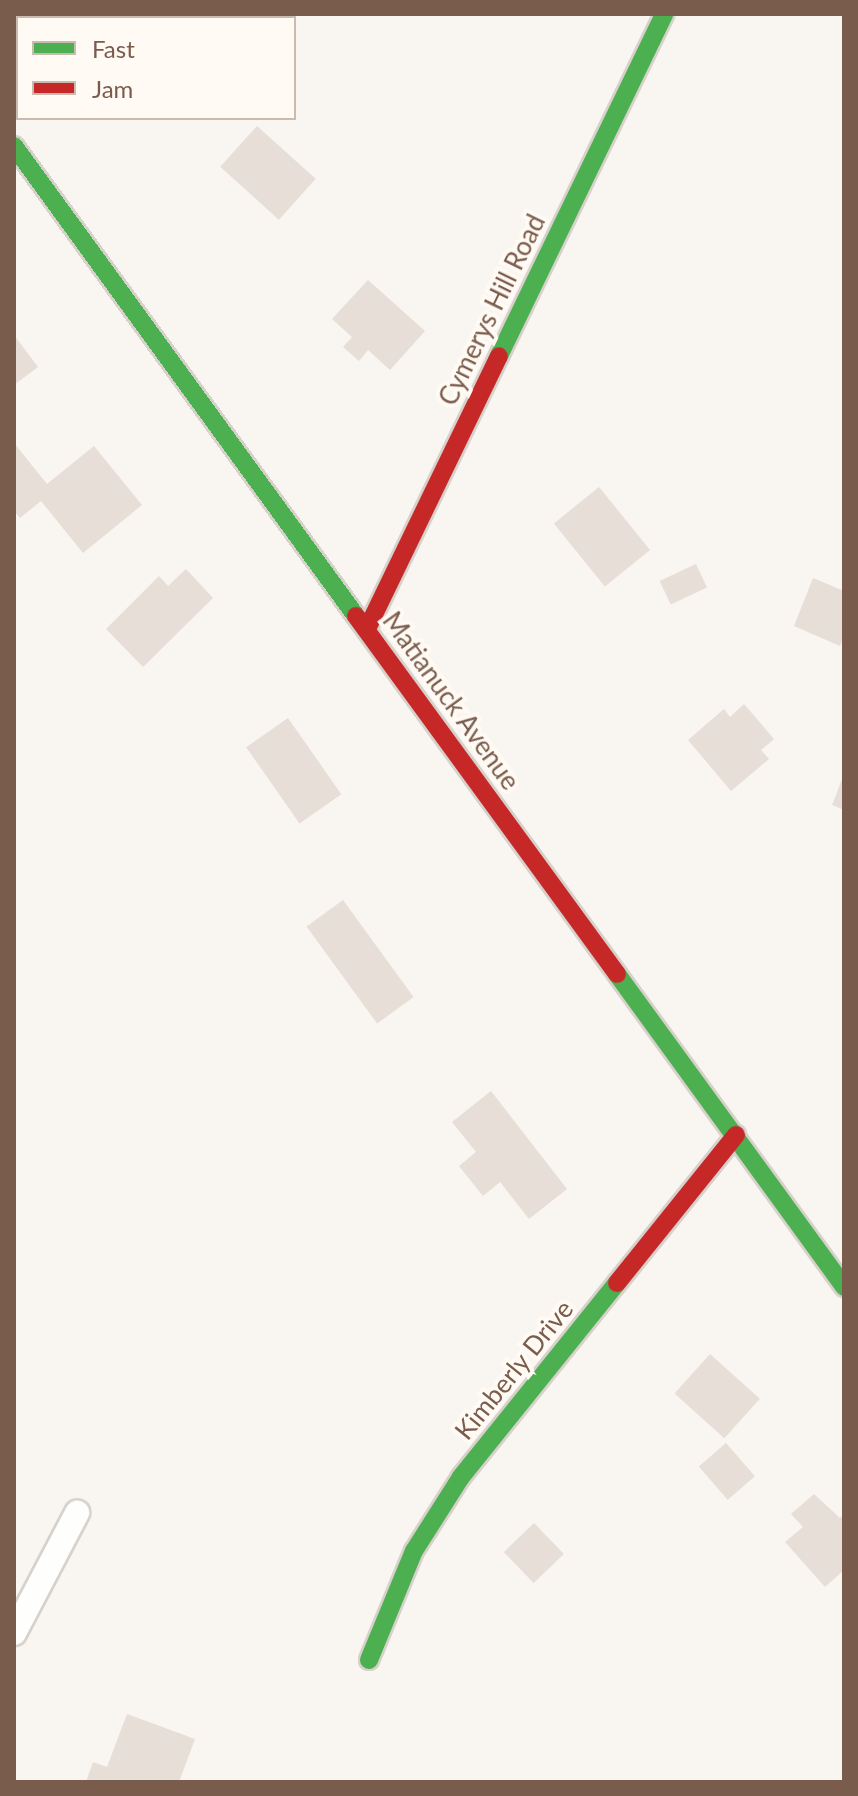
<!DOCTYPE html>
<style>
body{margin:0}
#map{position:relative;width:858px;height:1796px;overflow:hidden;background:#f9f5f0;font-family:Lato,sans-serif}
div>[style]{position:absolute}
.building>*{inset:0;background:#e6ded7;transform-origin:0 0}
.roads{filter:drop-shadow(2px 0 #d7d1cb) drop-shadow(-2px 0 #d7d1cb) drop-shadow(0 2px #d7d1cb) drop-shadow(0 -2px #d7d1cb)}
.lane>*{height:24px;margin:-12px;padding:0 12px;transform-origin:12px;border-radius:12px;background:#fefefd}
.fast>*{height:18px;margin:-9px;padding:0 9px;transform-origin:9px;border-radius:9px;background:#4caf50}
.jam>*{height:18px;margin:-9px;padding:0 9px;transform-origin:9px;border-radius:9px;background:#c62828}
span{translate:-50% -50%;white-space:nowrap;text-align:center;line-height:1.15;-webkit-text-stroke:8px #fffaf3;paint-order:stroke}
.street-label{font-size:26px;color:#7a5c4d}
.frame{position:absolute;inset:0;border:16px solid #7a5c4d;pointer-events:none}
.legend{position:absolute;left:16px;top:16px;width:280px;height:104px;box-sizing:border-box;background:#fffaf3;border:2px solid #cabbb1;margin:0;padding:10px 14px;list-style:none;font-size:24px;color:#7a5c4d}
.legend li{display:flex;align-items:center;gap:16px;height:40px}
.legend b{width:40px;border:2px solid #cabbb1}
</style>
<div id="map">
<div class="building">
<div style="left:125px;top:14px;width:110px;height:6px"></div>
<div style="left:257px;top:126px;width:79px;height:55px;rotate:42deg"></div>
<div style="clip-path:polygon(368px 280px,425px 331px,390px 370px,368px 350px,359px 361px,343px 347px,352px 337px,332px 319px)"></div>
<div style="clip-path:polygon(14px 335px,38px 367px,14px 385px)"></div>
<div style="clip-path:polygon(14px 443px,47px 484px,94px 446px,142px 505px,83px 553px,41px 501px,20px 518px,14px 511px)"></div>
<div style="left:599px;top:487px;width:81px;height:58px;rotate:51deg"></div>
<div style="left:696px;top:564px;width:26px;height:40px;rotate:65deg"></div>
<div style="clip-path:polygon(186px 569px,213px 598px,143px 667px,106px 629px,159px 576px,168px 586px)"></div>
<div style="clip-path:polygon(813px 578px,844px 591px,844px 635px,840px 646px,794px 626px)"></div>
<div style="clip-path:polygon(744px 704px,774px 739px,761px 750px,769px 759px,731px 791px,688px 740px,724px 709px,730px 717px)"></div>
<div style="left:288px;top:718px;width:93px;height:51px;rotate:55deg"></div>
<div style="clip-path:polygon(844px 774px,844px 810px,832px 805px)"></div>
<div style="left:343px;top:900px;width:120px;height:45px;rotate:54deg"></div>
<div style="clip-path:polygon(491px 1091px,567px 1189px,529px 1219px,500px 1182px,483px 1196px,459px 1166px,476px 1152px,452px 1122px)"></div>
<div style="left:710px;top:1354px;width:67px;height:53px;rotate:42deg"></div>
<div style="left:726px;top:1443px;width:44px;height:36px;rotate:49deg"></div>
<div style="clip-path:polygon(814px 1494px,840px 1518px,844px 1514px,844px 1570px,825px 1587px,785px 1542px,803px 1527px,791px 1514px)"></div>
<div style="left:534px;top:1523px;width:43px;height:42px;rotate:46deg"></div>
<div style="clip-path:polygon(127px 1714px,195px 1739px,179px 1782px,86px 1782px,93px 1762px,107px 1767px)"></div>
</div>
<div class="roads">
<div class="lane">
<div style="left:14px;top:1633px;width:136px;rotate:-62.3deg"></div>
</div>
<div class="fast">
<div style="left:14px;top:146px;width:581px;rotate:53.96deg"></div>
<div style="left:499px;top:356px;width:380px;rotate:-64.2deg"></div>
<div style="left:617px;top:974px;width:387px;rotate:54deg"></div>
<div style="left:369px;top:1660px;width:118px;rotate:-67.6deg"></div>
<div style="left:414px;top:1551px;width:88px;rotate:-57.6deg"></div>
<div style="left:461px;top:1477px;width:249px;rotate:-51.2deg"></div>
</div>
<div class="jam">
<div style="left:356px;top:616px;width:443px;rotate:53.9deg"></div>
<div style="left:367px;top:629px;width:303px;rotate:-64.2deg"></div>
<div style="left:617px;top:1283px;width:190px;rotate:-51.2deg"></div>
</div>
</div>
<div class="street-label">
<span style="left:492px;top:310px;rotate:-64deg">Cymerys Hill Road</span>
<span style="left:451px;top:701px;rotate:54deg">Matianuck Avenue</span>
<span style="left:514px;top:1370px;rotate:-51deg">Kimberly Drive</span>
</div>
<div class="frame"></div>
<ul class="legend">
<li><b style="height:10px;background:#4caf50"></b>Fast</li>
<li><b style="height:10px;background:#c62828"></b>Jam</li>
</ul>
</div>
